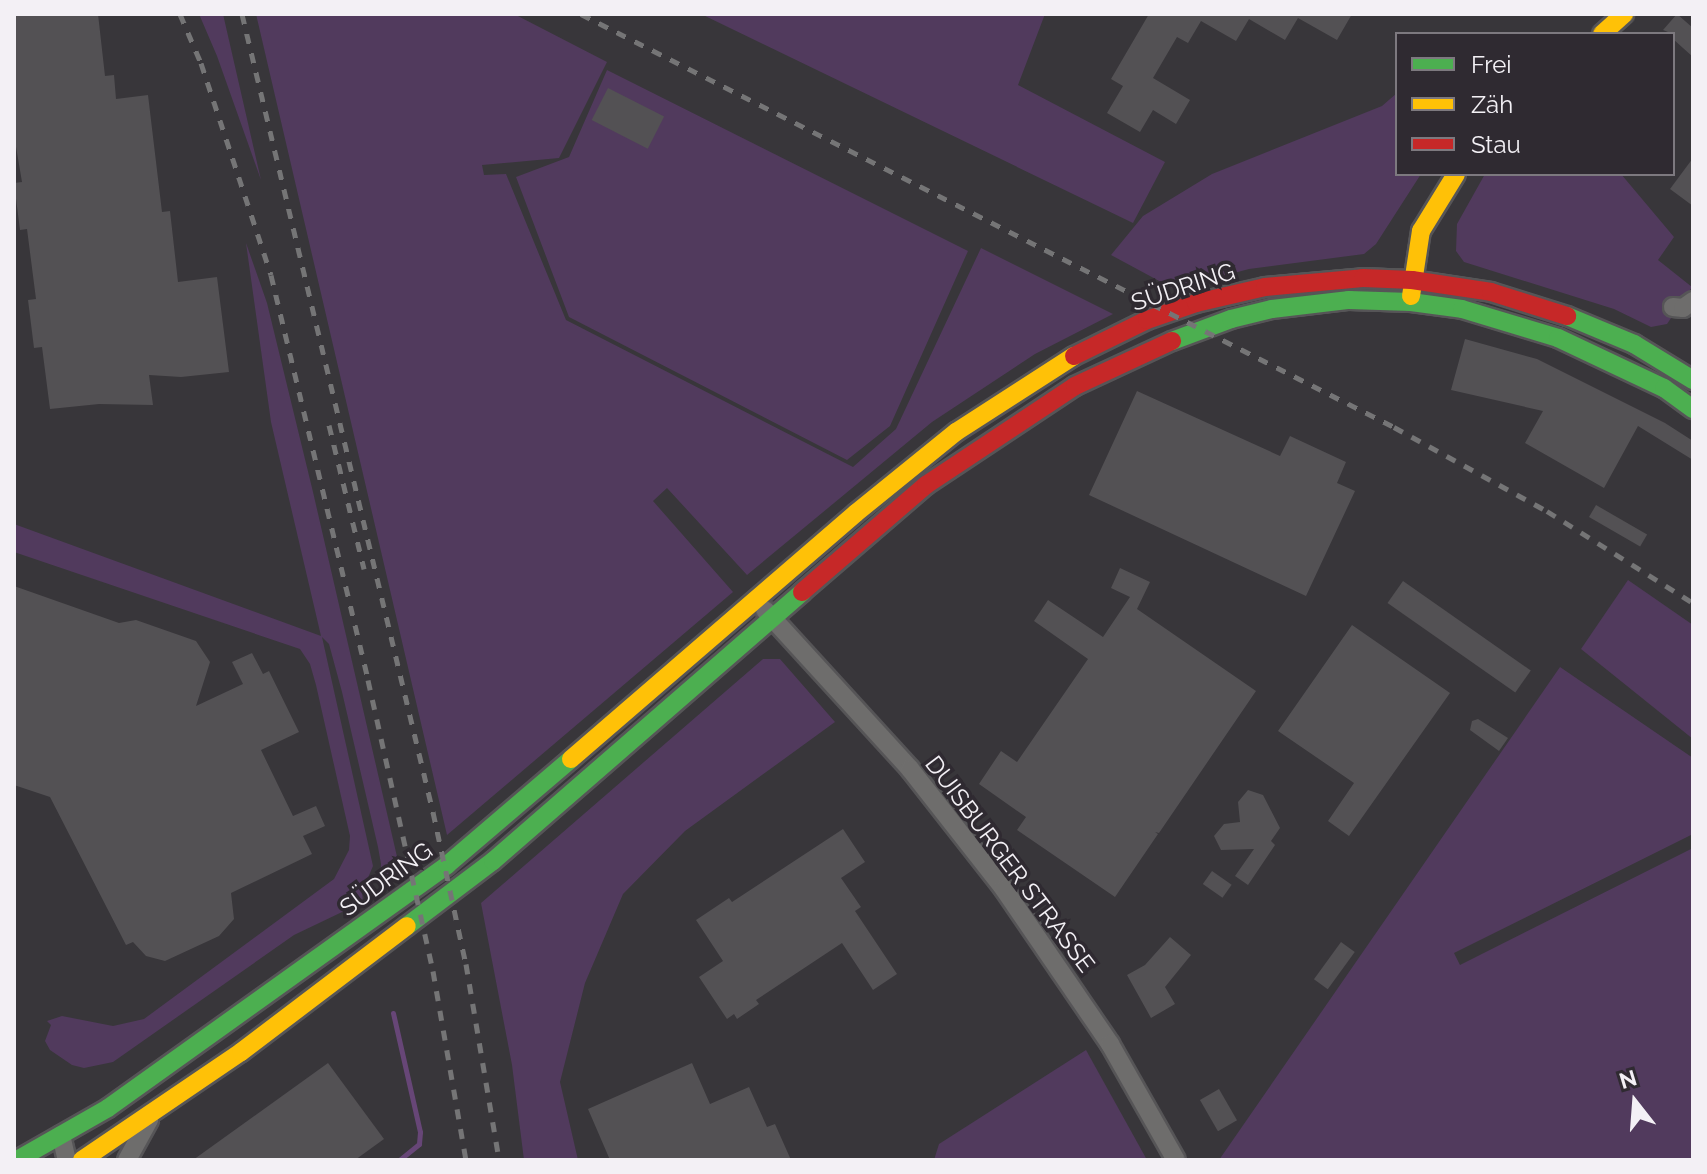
<!DOCTYPE html>
<meta charset="utf-8">
<style>
body{margin:0}
#map{position:relative;width:1707px;height:1174px;overflow:hidden;background:#38363a;font-family:Raleway,sans-serif}
div>[style]{position:absolute}
.green>*{inset:0;background:#513a5d}
.stream>*{height:5px;margin:-2.5px;padding:0 2.5px;transform-origin:2.5px;border-radius:2.5px;background:#674677}
.building>*{inset:0;background:#535154;transform-origin:0 0}
.roads{filter:drop-shadow(2px 0 #565557) drop-shadow(-2px 0 #565557) drop-shadow(0 2px #565557) drop-shadow(0 -2px #565557)}
.street>*{height:18px;margin:-9px;padding:0 9px;transform-origin:9px;border-radius:9px;background:#6e6d6c}
.fast>*{height:18px;margin:-9px;padding:0 9px;transform-origin:9px;border-radius:9px;background:#4caf50}
.slow>*{height:18px;margin:-9px;padding:0 9px;transform-origin:9px;border-radius:9px;background:#ffc107}
.jam>*{height:18px;margin:-9px;padding:0 9px;transform-origin:9px;border-radius:9px;background:#c62828}
.rail>*{height:5px;margin-top:-2.5px;transform-origin:0;background:repeating-linear-gradient(90deg,#757576 0 10px,transparent 0 20px)}
span{translate:-50% -50%;white-space:nowrap;text-align:center;line-height:1.15;-webkit-text-stroke:7px #2f2a31;paint-order:stroke}
.street-label{font-size:24px;color:#f3f0f5}
.frame{position:absolute;inset:0;border:16px solid #f3f0f5;pointer-events:none}
.legend{position:absolute;left:1395px;top:32px;width:280px;height:144px;box-sizing:border-box;background:#2f2a31;border:2px solid #7d797f;margin:0;padding:10px 14px;list-style:none;font-size:24px;color:#f3f0f5}
.legend li{display:flex;align-items:center;gap:16px;height:40px}
.legend b{width:40px;border:2px solid #7d797f}
.north{position:absolute;left:1595px;top:1062px;width:80px;height:80px;-webkit-text-stroke:6px #2f2a31;paint-order:stroke;rotate:343deg;font-size:22px;font-weight:700;line-height:32px;text-align:center;color:#f3f0f5}
.north::after{content:'';display:block;margin:auto;width:28px;height:36px;background:#f3f0f5;clip-path:polygon(50% 0,100% 100%,50% 72%,0 100%)}
</style>
<div id="map">
<div class="green">
<div style="clip-path:polygon(199px 14px,223px 14px,261px 180px,217px 56px)"></div>
<div style="clip-path:polygon(256px 14px,514px 14px,607px 62px,559px 158px,482px 165px,484px 175px,506px 174px,566px 320px,853px 467px,896px 429px,981px 248px,1113px 314px,1035px 354px,932px 422px,747px 575px,667px 488px,653px 501px,733px 592px,447px 835px)"></div>
<div style="clip-path:polygon(701px 14px,1045px 14px,1018px 85px,1165px 162px,1133px 223px)"></div>
<div style="clip-path:polygon(607px 70px,968px 251px,890px 426px,847px 460px,569px 317px,516px 177px,569px 157px)"></div>
<div style="clip-path:polygon(1397px 93px,1397px 174px,1421px 174px,1376px 244px,1364px 254px,1249px 269px,1174px 289px,1111px 255px,1143px 216px,1212px 174px,1382px 106px)"></div>
<div style="clip-path:polygon(1485px 174px,1621px 174px,1674px 237px,1658px 260px,1692px 287px,1667px 324px,1651px 327px,1614px 309px,1464px 262px,1456px 251px,1457px 224px)"></div>
<div style="clip-path:polygon(246px 243px,267px 303px,313px 492px,401px 874px,379px 891px,381px 864px,378px 847px,342px 692px,329px 644px,322px 637px,373px 866px,362px 892px,363px 902px,294px 935px,113px 1062px,84px 1068px,72px 1065px,50px 1050px,45px 1041px,51px 1025px,47px 1021px,62px 1016px,113px 1026px,144px 1019px,334px 879px,349px 850px,350px 836px,316px 685px,310px 664px,300px 649px,14px 552px,14px 524px,321px 636px,271px 422px)"></div>
<div style="clip-path:polygon(1628px 580px,1693px 625px,1693px 739px,1581px 649px)"></div>
<div style="clip-path:polygon(763px 659px,780px 659px,835px 722px,685px 831px,623px 894px,585px 983px,560px 1082px,578px 1160px,524px 1160px,512px 1065px,481px 903px)"></div>
<div style="clip-path:polygon(1560px 667px,1693px 758px,1693px 834px,1454px 953px,1460px 965px,1693px 848px,1693px 1160px,1219px 1160px)"></div>
<div style="clip-path:polygon(1086px 1050px,1147px 1160px,934px 1160px,939px 1144px)"></div>
</div>
<div class="stream">
<div style="left:393px;top:1013px;width:122px;rotate:77.2deg"></div>
<div style="left:420px;top:1132px;width:12px;rotate:95deg"></div>
<div style="left:419px;top:1144px;width:26px;rotate:141deg"></div>
</div>
<div class="building">
<div style="clip-path:polygon(14px 14px,98px 14px,105px 76px,114px 75px,116px 99px,148px 95px,162px 212px,170px 211px,178px 282px,217px 277px,229px 372px,181px 377px,149px 375px,153px 405px,99px 404px,50px 409px,42px 347px,34px 348px,28px 300px,36px 299px,27px 229px,20px 230px,14px 183px,22px 182px,14px 135px)"></div>
<div style="clip-path:polygon(1149px 14px,1352px 14px,1337px 40px,1298px 18px,1285px 40px,1249px 19px,1236px 41px,1201px 21px,1188px 43px,1177px 37px,1153px 78px,1190px 100px,1176px 124px,1153px 110px,1140px 132px,1107px 113px,1123px 86px,1111px 79px)"></div>
<div style="clip-path:polygon(1677px 14px,1693px 28px,1693px 57px,1673px 39px,1673px 34px,1663px 30px)"></div>
<div style="left:608px;top:88px;width:63px;height:36px;rotate:27deg"></div>
<div style="clip-path:polygon(1693px 158px,1693px 206px,1670px 189px)"></div>
<div style="clip-path:polygon(1465px 339px,1537px 359px,1665px 423px,1693px 441px,1693px 460px,1638px 426px,1604px 488px,1525px 443px,1543px 411px,1451px 390px)"></div>
<div style="clip-path:polygon(1137px 391px,1280px 456px,1290px 436px,1346px 462px,1337px 483px,1355px 491px,1306px 596px,1089px 495px)"></div>
<div style="left:1596px;top:505px;width:59px;height:14px;rotate:30deg"></div>
<div style="clip-path:polygon(1120px 568px,1150px 582px,1137px 609px,1256px 691px,1159px 833px,1155px 832px,1158px 834px,1115px 897px,1017px 830px,1026px 817px,979px 784px,1001px 751px,1017px 762px,1088px 659px,1034px 621px,1048px 600px,1103px 637px,1130px 597px,1111px 588px)"></div>
<div style="left:1403px;top:581px;width:156px;height:27px;rotate:35deg"></div>
<div style="clip-path:polygon(14px 586px,119px 623px,136px 620px,196px 641px,210px 662px,196px 706px,243px 684px,232px 662px,252px 653px,263px 674px,269px 671px,299px 732px,261px 750px,293px 816px,316px 806px,325px 826px,303px 836px,312px 854px,231px 893px,234px 919px,219px 936px,165px 961px,146px 956px,133px 942px,126px 945px,50px 797px,14px 785px)"></div>
<div style="clip-path:polygon(1352px 625px,1450px 693px,1349px 836px,1328px 821px,1354px 783px,1278px 731px)"></div>
<div style="clip-path:polygon(1478px 719px,1508px 738px,1499px 751px,1470px 730px,1472px 721px)"></div>
<div style="clip-path:polygon(1248px 790px,1263px 795px,1280px 828px,1271px 841px,1275px 845px,1248px 885px,1235px 876px,1254px 849px,1221px 850px,1214px 836px,1224px 824px,1240px 822px,1238px 802px)"></div>
<div style="clip-path:polygon(843px 829px,865px 862px,841px 878px,861px 907px,855px 911px,897px 974px,873px 990px,842px 943px,756px 1000px,759px 1004px,737px 1019px,734px 1014px,727px 1019px,699px 977px,723px 961px,696px 920px,729px 898px,732px 902px)"></div>
<div style="left:1212px;top:871px;width:24px;height:16px;rotate:35deg"></div>
<div style="clip-path:polygon(1170px 937px,1191px 955px,1165px 987px,1175px 1004px,1151px 1018px,1127px 975px,1145px 965px)"></div>
<div style="left:1341px;top:942px;width:17px;height:46px;rotate:36deg"></div>
<div style="clip-path:polygon(328px 1063px,384px 1139px,355px 1160px,193px 1160px)"></div>
<div style="clip-path:polygon(692px 1063px,710px 1104px,749px 1087px,767px 1127px,775px 1124px,791px 1160px,610px 1160px,588px 1109px)"></div>
<div style="left:1219px;top:1089px;width:36px;height:22px;rotate:60deg"></div>
</div>
<div class="roads">
<div class="street">
<div style="left:1673px;top:307px;width:10px;rotate:6deg"></div>
<div style="left:1683px;top:308px;width:12px;rotate:-35deg"></div>
<div style="left:765px;top:610px;width:215px;rotate:47.6deg"></div>
<div style="left:910px;top:769px;width:152px;rotate:51.9deg"></div>
<div style="left:1004px;top:889px;width:188px;rotate:55.6deg"></div>
<div style="left:1110px;top:1044px;width:133px;rotate:60.4deg"></div>
<div style="left:61px;top:1135px;width:26px;rotate:77deg"></div>
<div style="left:127px;top:1160px;width:46px;rotate:-61.2deg"></div>
</div>
<div class="fast">
<div style="left:1567px;top:316px;width:73px;rotate:22.7deg"></div>
<div style="left:1634px;top:344px;width:69px;rotate:31.4deg"></div>
<div style="left:1172px;top:341px;width:63px;rotate:-20.4deg"></div>
<div style="left:1231px;top:319px;width:42px;rotate:-13.7deg"></div>
<div style="left:1272px;top:309px;width:78px;rotate:-6.7deg"></div>
<div style="left:1349px;top:300px;width:62px;rotate:1.8deg"></div>
<div style="left:1411px;top:302px;width:51px;rotate:7.8deg"></div>
<div style="left:1462px;top:309px;width:100px;rotate:16.8deg"></div>
<div style="left:1558px;top:338px;width:117px;rotate:25.3deg"></div>
<div style="left:1664px;top:388px;width:36px;rotate:36deg"></div>
<div style="left:407px;top:926px;width:108px;rotate:-37.1deg"></div>
<div style="left:493px;top:861px;width:410px;rotate:-41deg"></div>
<div style="left:17px;top:1160px;width:105px;rotate:-29.7deg"></div>
<div style="left:108px;top:1108px;width:417px;rotate:-35.6deg"></div>
<div style="left:447px;top:865px;width:163px;rotate:-40.5deg"></div>
</div>
<div class="slow">
<div style="left:1602px;top:34px;width:30px;rotate:-42deg"></div>
<div style="left:1411px;top:296px;width:66px;rotate:-81.3deg"></div>
<div style="left:1421px;top:231px;width:67px;rotate:-58.4deg"></div>
<div style="left:571px;top:759px;width:376px;rotate:-40.8deg"></div>
<div style="left:856px;top:513px;width:129px;rotate:-39deg"></div>
<div style="left:956px;top:432px;width:140px;rotate:-32.8deg"></div>
<div style="left:82px;top:1160px;width:192px;rotate:-34.2deg"></div>
<div style="left:241px;top:1052px;width:208px;rotate:-37.2deg"></div>
</div>
<div class="jam">
<div style="left:1074px;top:356px;width:81px;rotate:-26.3deg"></div>
<div style="left:1147px;top:320px;width:52px;rotate:-19.1deg"></div>
<div style="left:1196px;top:303px;width:71px;rotate:-13.1deg"></div>
<div style="left:1265px;top:287px;width:98px;rotate:-5.2deg"></div>
<div style="left:1363px;top:278px;width:49px;rotate:2.3deg"></div>
<div style="left:1412px;top:280px;width:80px;rotate:8.6deg"></div>
<div style="left:1491px;top:292px;width:80px;rotate:17.5deg"></div>
<div style="left:802px;top:592px;width:164px;rotate:-40.8deg"></div>
<div style="left:926px;top:485px;width:179px;rotate:-33.6deg"></div>
<div style="left:1075px;top:386px;width:107px;rotate:-24.9deg"></div>
</div>
</div>
<div class="rail">
<div style="left:180px;top:14px;width:53px;rotate:66.8deg"></div>
<div style="left:201px;top:63px;width:223px;rotate:71.7deg"></div>
<div style="left:271px;top:275px;width:416px;rotate:76.5deg"></div>
<div style="left:368px;top:680px;width:298px;rotate:77.4deg"></div>
<div style="left:433px;top:971px;width:192px;rotate:80.1deg"></div>
<div style="left:242px;top:14px;width:821px;rotate:76.54deg"></div>
<div style="left:433px;top:812px;width:156px;rotate:77.8deg"></div>
<div style="left:466px;top:964px;width:199px;rotate:80.4deg"></div>
<div style="left:581px;top:14px;width:912px;rotate:26.93deg"></div>
<div style="left:1394px;top:427px;width:175px;rotate:28.8deg"></div>
<div style="left:1547px;top:511px;width:173px;rotate:32.2deg"></div>
<div style="left:329px;top:425px;width:148px;rotate:76.3deg"></div>
</div>
<div class="street-label">
<span style="left:1183px;top:287px;rotate:-18deg">SÜDRING</span>
<span style="left:1010px;top:864px;rotate:53deg">DUISBURGER STRASSE</span>
<span style="left:386px;top:879px;rotate:-36deg">SÜDRING</span>
</div>
<div class="frame"></div>
<ul class="legend">
<li><b style="height:10px;background:#4caf50"></b>Frei</li>
<li><b style="height:10px;background:#ffc107"></b>Zäh</li>
<li><b style="height:10px;background:#c62828"></b>Stau</li>
</ul>
<div class="north">N</div>
</div>
